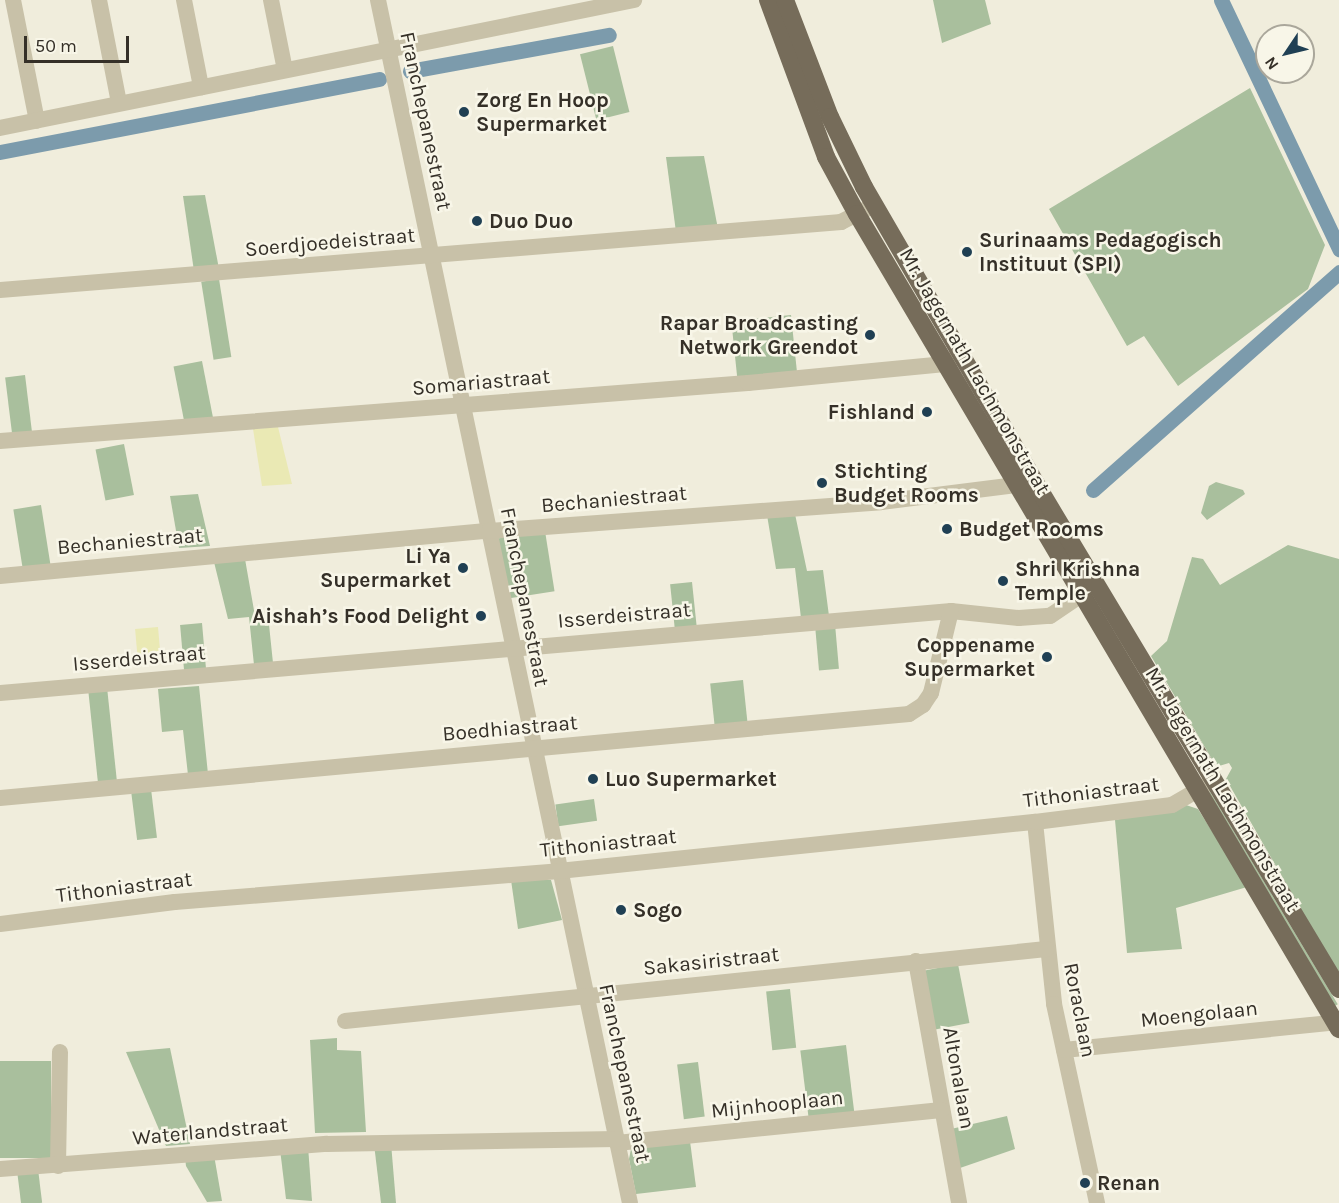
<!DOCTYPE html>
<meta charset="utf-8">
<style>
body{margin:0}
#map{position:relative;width:1339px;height:1203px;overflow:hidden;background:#f0eddc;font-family:Karla,sans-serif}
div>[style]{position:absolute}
.green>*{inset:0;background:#a9bf9d;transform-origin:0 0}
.sand>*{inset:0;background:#eae9b4;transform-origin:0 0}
.canal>*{height:15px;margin:-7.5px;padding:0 7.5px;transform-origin:7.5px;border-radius:7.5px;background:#7c9bac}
.minor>*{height:16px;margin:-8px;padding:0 8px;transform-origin:8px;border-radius:8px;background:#c8c1a8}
.major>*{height:18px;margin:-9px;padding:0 9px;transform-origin:9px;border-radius:9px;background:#766c5a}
.dots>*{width:16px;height:16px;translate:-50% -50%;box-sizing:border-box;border:3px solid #f8f6e8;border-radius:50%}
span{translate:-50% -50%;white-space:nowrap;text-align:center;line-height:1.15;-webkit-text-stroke:5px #f8f6e8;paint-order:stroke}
.poi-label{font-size:21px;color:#353028;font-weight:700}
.left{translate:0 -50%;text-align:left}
.right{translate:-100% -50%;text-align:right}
.street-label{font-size:21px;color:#353028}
.north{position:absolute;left:1255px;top:24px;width:60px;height:60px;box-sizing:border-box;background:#f8f6e8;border:2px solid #aaa79b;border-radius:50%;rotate:235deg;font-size:16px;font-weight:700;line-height:24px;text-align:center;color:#353028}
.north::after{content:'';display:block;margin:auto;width:21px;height:27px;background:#204054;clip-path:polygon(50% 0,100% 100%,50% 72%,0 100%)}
.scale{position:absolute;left:24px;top:36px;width:105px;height:27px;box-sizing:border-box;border:3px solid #353028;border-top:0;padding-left:8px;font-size:18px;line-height:21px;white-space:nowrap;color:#353028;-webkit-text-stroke:4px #f8f6e8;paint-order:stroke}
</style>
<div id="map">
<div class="green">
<div style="clip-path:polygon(933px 0,985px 0,991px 24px,942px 43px)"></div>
<div style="left:613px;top:46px;width:68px;height:34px;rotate:76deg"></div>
<div style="clip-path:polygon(1250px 88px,1325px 245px,1308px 289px,1178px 386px,1144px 336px,1127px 346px,1049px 209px)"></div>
<div style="clip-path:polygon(704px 156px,718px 229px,676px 232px,666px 157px)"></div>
<div style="clip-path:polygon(205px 195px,219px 269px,194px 271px,183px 196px)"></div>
<div style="left:219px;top:279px;width:79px;height:18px;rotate:81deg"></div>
<div style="left:791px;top:315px;width:59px;height:60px;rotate:84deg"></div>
<div style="left:202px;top:361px;width:58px;height:29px;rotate:79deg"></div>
<div style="left:25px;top:375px;width:59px;height:20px;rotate:83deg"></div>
<div style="left:124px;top:444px;width:52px;height:29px;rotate:79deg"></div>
<div style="clip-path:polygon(1216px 482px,1243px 490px,1245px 494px,1207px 520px,1201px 513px,1209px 486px)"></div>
<div style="clip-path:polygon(198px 494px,210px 546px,179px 548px,170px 496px)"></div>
<div style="left:41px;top:505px;width:60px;height:28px;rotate:81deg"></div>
<div style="clip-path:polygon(795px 514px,807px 571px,823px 570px,829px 616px,801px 618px,795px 568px,776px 569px,767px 515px)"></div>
<div style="left:545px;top:531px;width:61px;height:48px;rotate:81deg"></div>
<div style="clip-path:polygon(1288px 545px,1339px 559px,1339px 976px,1226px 779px,1232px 768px,1229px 763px,1219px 766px,1213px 761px,1151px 656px,1167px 641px,1192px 557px,1203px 559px,1220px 585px)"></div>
<div style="clip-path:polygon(245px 559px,255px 616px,268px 615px,273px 663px,254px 665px,249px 617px,228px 619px,214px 562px)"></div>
<div style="left:692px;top:582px;width:45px;height:22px;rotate:84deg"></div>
<div style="left:202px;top:623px;width:47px;height:22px;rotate:85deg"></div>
<div style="left:835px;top:624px;width:45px;height:20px;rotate:85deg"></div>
<div style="left:743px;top:680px;width:45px;height:33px;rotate:84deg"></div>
<div style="clip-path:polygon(199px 686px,208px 774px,188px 775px,183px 730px,162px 732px,158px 689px)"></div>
<div style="left:107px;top:687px;width:97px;height:19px;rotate:84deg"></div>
<div style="left:151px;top:789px;width:49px;height:20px;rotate:83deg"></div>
<div style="left:1209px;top:790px;width:250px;height:4px;rotate:59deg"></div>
<div style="left:594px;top:799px;width:22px;height:39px;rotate:82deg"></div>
<div style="clip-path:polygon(1186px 805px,1198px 809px,1247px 887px,1176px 908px,1182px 949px,1127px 953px,1115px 820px)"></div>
<div style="clip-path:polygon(511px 880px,551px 880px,562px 920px,518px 929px)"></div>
<div style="left:958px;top:964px;width:60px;height:35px;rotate:79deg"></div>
<div style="left:790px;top:989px;width:59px;height:24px;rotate:84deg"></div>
<div style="clip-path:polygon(337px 1038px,337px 1050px,361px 1051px,366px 1132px,315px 1133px,310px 1040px)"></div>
<div style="left:846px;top:1045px;width:68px;height:46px;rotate:83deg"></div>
<div style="clip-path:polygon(170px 1048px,190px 1144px,166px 1146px,126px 1052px)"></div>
<div style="left:51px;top:1061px;width:97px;height:51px;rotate:90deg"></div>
<div style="left:698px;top:1062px;width:55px;height:21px;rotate:83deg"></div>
<div style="clip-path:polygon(1007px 1116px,1015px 1149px,960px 1168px,951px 1129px)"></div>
<div style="clip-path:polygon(690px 1141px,696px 1187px,636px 1194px,629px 1159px,631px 1149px)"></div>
<div style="clip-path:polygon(391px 1143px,396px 1203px,381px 1203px,374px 1144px)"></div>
<div style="clip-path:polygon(308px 1146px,312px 1201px,286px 1199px,280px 1149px)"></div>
<div style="clip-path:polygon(214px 1155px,222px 1201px,207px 1202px,186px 1166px,185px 1157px)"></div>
<div style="left:38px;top:1169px;width:34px;height:21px;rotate:83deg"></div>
</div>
<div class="sand">
<div style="clip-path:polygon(278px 427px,292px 484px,262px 486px,253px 429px)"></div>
<div style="left:158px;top:627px;width:36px;height:23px;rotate:85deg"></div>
</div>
<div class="canal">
<div style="left:1221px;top:0;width:276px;rotate:64.6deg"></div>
<div style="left:410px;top:71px;width:202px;rotate:-10.3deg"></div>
<div style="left:0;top:152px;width:386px;rotate:-10.9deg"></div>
<div style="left:1093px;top:490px;width:329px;rotate:-41.5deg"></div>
</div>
<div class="minor">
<div style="left:13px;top:0;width:123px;rotate:78.8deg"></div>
<div style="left:99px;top:0;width:105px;rotate:79deg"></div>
<div style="left:184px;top:0;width:89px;rotate:78.9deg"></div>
<div style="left:271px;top:0;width:71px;rotate:78.7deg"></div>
<div style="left:378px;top:0;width:1229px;rotate:78.17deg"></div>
<div style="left:0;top:128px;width:647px;rotate:-11.41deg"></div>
<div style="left:0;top:290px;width:844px;rotate:-4.62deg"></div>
<div style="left:841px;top:222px;width:31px;rotate:-27deg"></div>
<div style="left:0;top:441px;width:750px;rotate:-4.43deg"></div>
<div style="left:748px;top:383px;width:198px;rotate:-5.5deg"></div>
<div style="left:945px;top:364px;width:14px;rotate:-30deg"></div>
<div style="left:0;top:576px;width:491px;rotate:-5.3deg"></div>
<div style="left:489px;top:531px;width:393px;rotate:-4.2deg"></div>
<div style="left:881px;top:502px;width:136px;rotate:-7.2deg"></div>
<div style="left:0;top:693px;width:955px;rotate:-4.93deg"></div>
<div style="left:951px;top:611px;width:68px;rotate:5.9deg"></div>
<div style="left:1019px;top:618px;width:31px;rotate:-4deg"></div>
<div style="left:1050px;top:616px;width:52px;rotate:-34deg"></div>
<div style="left:0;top:798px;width:913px;rotate:-5.28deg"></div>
<div style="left:909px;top:714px;width:17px;rotate:-33deg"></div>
<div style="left:923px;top:705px;width:14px;rotate:-56deg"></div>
<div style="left:931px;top:693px;width:84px;rotate:-76.3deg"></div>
<div style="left:1035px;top:822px;width:183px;rotate:84deg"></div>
<div style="left:1054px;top:1004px;width:204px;rotate:77.8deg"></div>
<div style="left:0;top:924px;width:176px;rotate:-7.2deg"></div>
<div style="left:175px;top:902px;width:385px;rotate:-4.6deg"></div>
<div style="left:559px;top:871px;width:479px;rotate:-5.9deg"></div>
<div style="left:1035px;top:822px;width:138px;rotate:-7.1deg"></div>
<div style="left:1172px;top:805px;width:42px;rotate:-30.3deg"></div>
<div style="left:916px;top:961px;width:246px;rotate:79.9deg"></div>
<div style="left:345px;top:1021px;width:705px;rotate:-5.86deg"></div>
<div style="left:1064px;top:1050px;width:276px;rotate:-5.8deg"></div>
<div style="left:617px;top:1143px;width:326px;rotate:-5.8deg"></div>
<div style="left:58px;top:1166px;width:114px;rotate:-89deg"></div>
<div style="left:0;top:1169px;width:328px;rotate:-4.4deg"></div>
<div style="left:327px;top:1144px;width:290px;rotate:-1deg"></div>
</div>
<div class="major">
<div style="left:768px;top:0;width:167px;rotate:69.7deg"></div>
<div style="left:826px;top:157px;width:65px;rotate:61.5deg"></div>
<div style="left:857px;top:214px;width:947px;rotate:59.4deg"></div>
<div style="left:785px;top:0;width:125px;rotate:69deg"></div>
<div style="left:830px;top:117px;width:78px;rotate:64.1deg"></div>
<div style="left:864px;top:187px;width:349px;rotate:59.9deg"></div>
<div style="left:1039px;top:489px;width:583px;rotate:59.04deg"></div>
</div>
<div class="dots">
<div style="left:464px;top:112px;background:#204054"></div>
<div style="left:477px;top:221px;background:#204054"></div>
<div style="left:967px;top:252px;background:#204054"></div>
<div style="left:870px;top:335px;background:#204054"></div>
<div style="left:927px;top:412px;background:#204054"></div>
<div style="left:822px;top:483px;background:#204054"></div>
<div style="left:947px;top:529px;background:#204054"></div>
<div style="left:463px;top:568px;background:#204054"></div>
<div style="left:1003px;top:581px;background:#204054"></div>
<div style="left:481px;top:616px;background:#204054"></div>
<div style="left:1047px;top:657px;background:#204054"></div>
<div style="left:593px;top:779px;background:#204054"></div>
<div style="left:621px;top:910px;background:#204054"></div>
<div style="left:1085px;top:1183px;background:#204054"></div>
</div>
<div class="poi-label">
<span class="left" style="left:476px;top:112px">Zorg En Hoop<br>Supermarket</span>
<span class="left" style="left:489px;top:221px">Duo Duo</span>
<span class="left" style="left:979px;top:252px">Surinaams Pedagogisch<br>Instituut (SPI)</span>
<span class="right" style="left:858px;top:335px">Rapar Broadcasting<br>Network Greendot</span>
<span class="right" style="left:915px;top:412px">Fishland</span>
<span class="left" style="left:834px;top:483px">Stichting<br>Budget Rooms</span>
<span class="left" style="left:959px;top:529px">Budget Rooms</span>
<span class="right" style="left:451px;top:568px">Li Ya<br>Supermarket</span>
<span class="left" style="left:1015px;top:581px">Shri Krishna<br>Temple</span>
<span class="right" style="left:469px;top:616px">Aishah’s Food Delight</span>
<span class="right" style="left:1035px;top:657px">Coppename<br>Supermarket</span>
<span class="left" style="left:605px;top:779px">Luo Supermarket</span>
<span class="left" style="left:633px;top:910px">Sogo</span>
<span class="left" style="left:1097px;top:1183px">Renan</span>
</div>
<div class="street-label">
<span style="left:426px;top:121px;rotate:78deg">Franchepanestraat</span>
<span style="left:330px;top:242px;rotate:-5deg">Soerdjoedeistraat</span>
<span style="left:975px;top:371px;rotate:60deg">Mr. Jagernath Lachmonstraat</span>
<span style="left:481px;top:382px;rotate:-5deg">Somariastraat</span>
<span style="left:614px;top:499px;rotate:-5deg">Bechaniestraat</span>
<span style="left:130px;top:541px;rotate:-5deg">Bechaniestraat</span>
<span style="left:525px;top:597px;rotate:79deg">Franchepanestraat</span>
<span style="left:624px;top:615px;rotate:-5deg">Isserdeistraat</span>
<span style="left:139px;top:658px;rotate:-5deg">Isserdeistraat</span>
<span style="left:510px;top:728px;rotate:-5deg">Boedhiastraat</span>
<span style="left:1223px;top:789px;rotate:59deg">Mr. Jagernath Lachmonstraat</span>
<span style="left:1091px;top:792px;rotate:-7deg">Tithoniastraat</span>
<span style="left:608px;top:843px;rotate:-6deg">Tithoniastraat</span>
<span style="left:124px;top:887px;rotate:-7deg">Tithoniastraat</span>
<span style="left:711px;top:961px;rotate:-6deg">Sakasiristraat</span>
<span style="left:1080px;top:1010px;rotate:79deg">Roraclaan</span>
<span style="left:1199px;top:1014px;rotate:-6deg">Moengolaan</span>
<span style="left:625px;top:1073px;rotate:78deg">Franchepanestraat</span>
<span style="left:959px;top:1078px;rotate:80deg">Altonalaan</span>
<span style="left:777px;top:1104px;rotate:-6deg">Mijnhooplaan</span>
<span style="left:210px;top:1131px;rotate:-5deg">Waterlandstraat</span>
</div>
<div class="north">N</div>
<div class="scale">50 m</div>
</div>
